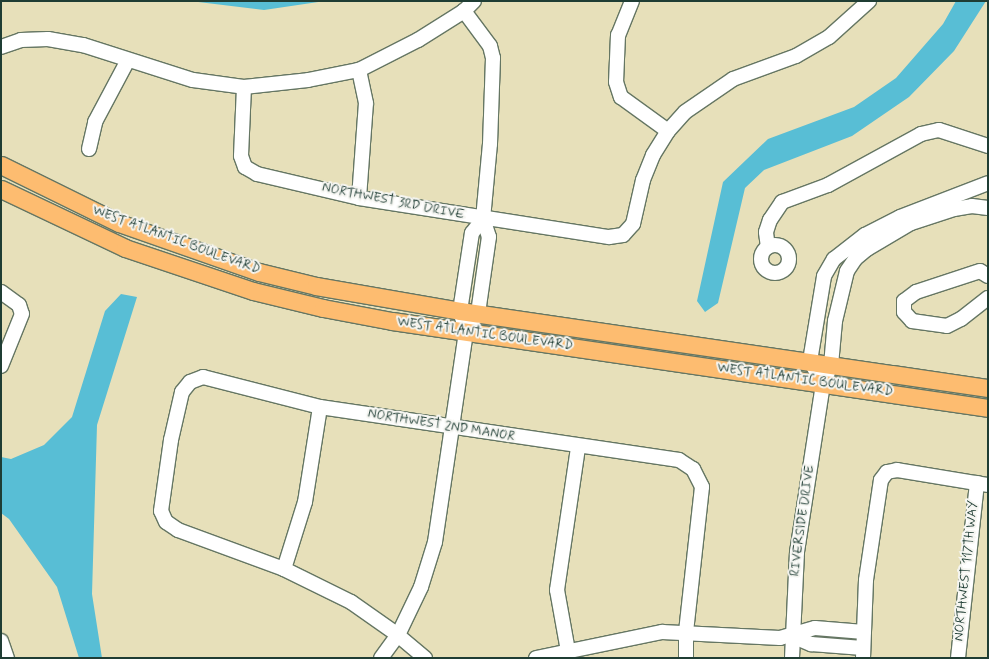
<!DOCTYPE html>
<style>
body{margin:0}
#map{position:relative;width:989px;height:659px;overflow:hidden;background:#e7e0ba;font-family:Mynerve,sans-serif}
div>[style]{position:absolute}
.water>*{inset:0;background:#58bed5}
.roads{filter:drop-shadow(1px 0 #657663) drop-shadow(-1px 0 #657663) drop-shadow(0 1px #657663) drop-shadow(0 -1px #657663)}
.minor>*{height:14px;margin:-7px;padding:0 7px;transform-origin:7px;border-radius:7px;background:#fff}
.minor>.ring{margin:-7px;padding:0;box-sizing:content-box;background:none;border:14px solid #fff;border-radius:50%}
.major>*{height:17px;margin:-8.5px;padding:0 8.5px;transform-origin:8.5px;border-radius:8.5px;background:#fdbc70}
span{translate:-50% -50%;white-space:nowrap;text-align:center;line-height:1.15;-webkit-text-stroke:4px #f6f6f2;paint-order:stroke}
.street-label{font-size:13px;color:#1f3d34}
.frame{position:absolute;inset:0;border:2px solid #1f3d34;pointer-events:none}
</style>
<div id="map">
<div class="water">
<div style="clip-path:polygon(190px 1px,325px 1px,264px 10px)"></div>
<div style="clip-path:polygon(956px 1px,986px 1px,954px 51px,909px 97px,852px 136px,764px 170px,745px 188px,718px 303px,705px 312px,697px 301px,723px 182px,768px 139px,854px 107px,896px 78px,943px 24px)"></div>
<div style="clip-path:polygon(121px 294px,137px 297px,97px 425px,92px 594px,102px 658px,79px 658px,57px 587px,9px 519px,1px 513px,1px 457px,11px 459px,44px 445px,72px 417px,105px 311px)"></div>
</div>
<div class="roads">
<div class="minor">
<div style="left:632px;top:1px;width:37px;rotate:112deg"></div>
<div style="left:618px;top:35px;width:47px;rotate:92.4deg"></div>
<div style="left:616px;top:82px;width:16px;rotate:72deg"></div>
<div style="left:621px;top:97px;width:58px;rotate:35.9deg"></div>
<div style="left:1px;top:47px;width:21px;rotate:-19deg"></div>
<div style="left:21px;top:40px;width:27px;rotate:-2deg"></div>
<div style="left:48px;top:39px;width:36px;rotate:10deg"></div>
<div style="left:83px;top:45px;width:115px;rotate:17.7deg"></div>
<div style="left:193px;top:80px;width:51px;rotate:7.8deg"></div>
<div style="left:244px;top:87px;width:64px;rotate:-6.2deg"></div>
<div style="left:308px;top:80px;width:52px;rotate:-11.1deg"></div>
<div style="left:359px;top:70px;width:66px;rotate:-27deg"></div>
<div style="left:418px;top:40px;width:54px;rotate:-32.2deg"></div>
<div style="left:464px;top:11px;width:14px;rotate:-45deg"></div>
<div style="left:244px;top:87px;width:69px;rotate:92.5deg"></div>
<div style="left:241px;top:156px;width:12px;rotate:70deg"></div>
<div style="left:245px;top:167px;width:14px;rotate:30deg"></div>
<div style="left:257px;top:174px;width:105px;rotate:13.2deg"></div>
<div style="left:359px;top:198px;width:253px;rotate:8.9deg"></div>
<div style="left:609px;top:237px;width:14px;rotate:-8deg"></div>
<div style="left:623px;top:235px;width:15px;rotate:-48deg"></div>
<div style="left:633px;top:224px;width:45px;rotate:-77.2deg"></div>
<div style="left:643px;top:180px;width:27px;rotate:-68deg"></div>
<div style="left:653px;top:155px;width:28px;rotate:-58deg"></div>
<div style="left:668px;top:131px;width:25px;rotate:-48deg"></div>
<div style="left:685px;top:112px;width:58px;rotate:-34.5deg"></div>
<div style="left:733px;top:79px;width:67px;rotate:-20.1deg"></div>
<div style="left:796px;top:56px;width:38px;rotate:-30deg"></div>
<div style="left:829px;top:37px;width:54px;rotate:-42deg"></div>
<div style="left:89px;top:149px;width:28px;rotate:-77deg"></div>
<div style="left:95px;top:122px;width:70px;rotate:-62deg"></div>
<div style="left:359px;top:198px;width:95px;rotate:-85.8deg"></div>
<div style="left:366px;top:103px;width:34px;rotate:-102deg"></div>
<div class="ring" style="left:761px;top:245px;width:14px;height:14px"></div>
<div style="left:768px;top:247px;width:15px;rotate:-98deg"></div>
<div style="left:766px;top:232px;width:13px;rotate:-72deg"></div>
<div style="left:770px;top:220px;width:22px;rotate:-56deg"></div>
<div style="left:782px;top:202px;width:49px;rotate:-20.3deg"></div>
<div style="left:828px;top:185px;width:106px;rotate:-28.7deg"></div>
<div style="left:921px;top:134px;width:18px;rotate:-13deg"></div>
<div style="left:939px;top:130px;width:52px;rotate:18.1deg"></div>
<div style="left:988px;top:276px;width:9px;rotate:-148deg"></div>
<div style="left:980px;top:271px;width:67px;rotate:161.8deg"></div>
<div style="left:916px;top:292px;width:15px;rotate:143deg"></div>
<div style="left:904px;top:301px;width:11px;rotate:90deg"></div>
<div style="left:904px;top:312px;width:12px;rotate:48deg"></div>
<div style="left:912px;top:321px;width:35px;rotate:8deg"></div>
<div style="left:947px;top:326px;width:16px;rotate:-27deg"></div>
<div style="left:961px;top:319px;width:34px;rotate:-38deg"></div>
<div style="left:1px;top:292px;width:22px;rotate:36deg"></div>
<div style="left:19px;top:305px;width:9px;rotate:72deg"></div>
<div style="left:22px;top:314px;width:56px;rotate:112deg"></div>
<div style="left:463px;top:321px;width:10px;rotate:-107deg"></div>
<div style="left:460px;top:311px;width:79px;rotate:-81.3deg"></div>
<div style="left:472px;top:233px;width:18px;rotate:-52deg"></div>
<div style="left:823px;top:384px;width:26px;rotate:-119deg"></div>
<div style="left:810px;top:361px;width:86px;rotate:-80.6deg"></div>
<div style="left:824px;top:276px;width:20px;rotate:-60deg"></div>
<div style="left:834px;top:259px;width:39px;rotate:-38deg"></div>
<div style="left:865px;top:235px;width:39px;rotate:-27deg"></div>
<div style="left:900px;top:217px;width:94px;rotate:-21.1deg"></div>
<div style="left:284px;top:569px;width:70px;rotate:-72.6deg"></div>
<div style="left:305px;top:502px;width:96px;rotate:-81deg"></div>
<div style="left:792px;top:636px;width:21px;rotate:23deg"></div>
<div style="left:811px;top:644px;width:52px;rotate:4.4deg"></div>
<div style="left:1px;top:641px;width:18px;rotate:71deg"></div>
<div style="left:568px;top:651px;width:62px;rotate:-100.2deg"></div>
<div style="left:557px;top:590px;width:145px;rotate:-81.6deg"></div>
<div style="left:381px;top:658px;width:29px;rotate:-54deg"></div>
<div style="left:398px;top:635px;width:53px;rotate:-64.4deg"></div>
<div style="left:421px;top:587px;width:47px;rotate:-72.7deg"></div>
<div style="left:435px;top:542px;width:212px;rotate:-81.6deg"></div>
<div style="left:466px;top:332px;width:22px;rotate:-58deg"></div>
<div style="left:478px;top:313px;width:77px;rotate:-81.8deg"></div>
<div style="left:489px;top:237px;width:19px;rotate:-108deg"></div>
<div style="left:483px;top:219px;width:75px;rotate:-84.7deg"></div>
<div style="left:490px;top:144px;width:86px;rotate:-88deg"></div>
<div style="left:493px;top:58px;width:12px;rotate:-104deg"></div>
<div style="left:490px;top:46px;width:44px;rotate:-126.6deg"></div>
<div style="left:425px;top:658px;width:35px;rotate:-140deg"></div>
<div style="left:398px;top:635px;width:57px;rotate:-144.9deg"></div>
<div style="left:351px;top:602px;width:75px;rotate:-153.8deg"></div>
<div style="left:284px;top:569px;width:113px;rotate:-159.8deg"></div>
<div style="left:178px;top:530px;width:14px;rotate:-146deg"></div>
<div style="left:166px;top:522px;width:12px;rotate:-114deg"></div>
<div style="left:161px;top:511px;width:72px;rotate:-82deg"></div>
<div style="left:171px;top:440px;width:49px;rotate:-77.1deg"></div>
<div style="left:182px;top:392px;width:13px;rotate:-51deg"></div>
<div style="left:190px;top:382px;width:14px;rotate:-21deg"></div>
<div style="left:203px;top:377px;width:121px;rotate:14.4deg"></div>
<div style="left:320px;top:407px;width:363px;rotate:8.4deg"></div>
<div style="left:679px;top:460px;width:17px;rotate:33deg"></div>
<div style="left:693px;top:469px;width:20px;rotate:63deg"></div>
<div style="left:702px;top:487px;width:147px;rotate:96.3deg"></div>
<div style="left:686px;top:633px;width:25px;rotate:90deg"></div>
<div style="left:536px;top:658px;width:129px;rotate:-11.7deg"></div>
<div style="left:662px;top:632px;width:118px;rotate:2.9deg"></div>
<div style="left:780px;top:638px;width:36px;rotate:-16deg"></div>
<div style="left:815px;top:628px;width:49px;rotate:4.7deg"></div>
<div style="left:792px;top:658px;width:106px;rotate:-87.3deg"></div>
<div style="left:797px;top:552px;width:170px;rotate:-81.2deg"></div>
<div style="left:823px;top:384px;width:21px;rotate:-67deg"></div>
<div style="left:831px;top:365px;width:44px;rotate:-84.8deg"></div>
<div style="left:835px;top:321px;width:51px;rotate:-76.5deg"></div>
<div style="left:847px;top:271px;width:14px;rotate:-56deg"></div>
<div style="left:855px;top:259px;width:16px;rotate:-40deg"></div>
<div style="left:867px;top:249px;width:51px;rotate:-30.6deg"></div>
<div style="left:911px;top:223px;width:45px;rotate:-18deg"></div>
<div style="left:954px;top:209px;width:18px;rotate:-9deg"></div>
<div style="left:972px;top:206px;width:16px;rotate:7deg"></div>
<div style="left:863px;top:658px;width:78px;rotate:-87.8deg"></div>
<div style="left:866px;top:580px;width:101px;rotate:-81.5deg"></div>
<div style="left:881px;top:480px;width:10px;rotate:-53deg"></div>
<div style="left:887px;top:472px;width:10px;rotate:-11deg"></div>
<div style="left:897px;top:470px;width:92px;rotate:9.4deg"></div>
<div style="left:958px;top:658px;width:176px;rotate:-83.8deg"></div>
</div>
<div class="major">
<div style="left:1px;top:165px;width:131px;rotate:26.2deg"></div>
<div style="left:119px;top:223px;width:148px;rotate:19.3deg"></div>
<div style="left:259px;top:272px;width:59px;rotate:13.8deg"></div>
<div style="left:316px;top:286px;width:146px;rotate:9.8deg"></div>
<div style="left:460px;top:311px;width:534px;rotate:8.3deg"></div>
<div style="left:1px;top:189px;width:137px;rotate:25.4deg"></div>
<div style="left:125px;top:248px;width:135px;rotate:18.6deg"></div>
<div style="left:253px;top:291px;width:72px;rotate:13.7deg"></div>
<div style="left:323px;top:308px;width:70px;rotate:10.7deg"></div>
<div style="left:392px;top:321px;width:602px;rotate:8.3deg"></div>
</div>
</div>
<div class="street-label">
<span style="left:393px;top:202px;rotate:11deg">NORTHWEST 3RD DRIVE</span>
<span style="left:176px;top:241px;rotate:20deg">WEST ATLANTIC BOULEVARD</span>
<span style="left:485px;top:335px;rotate:8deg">WEST ATLANTIC BOULEVARD</span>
<span style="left:805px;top:381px;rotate:8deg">WEST ATLANTIC BOULEVARD</span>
<span style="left:441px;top:426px;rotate:9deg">NORTHWEST 2ND MANOR</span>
<span style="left:803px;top:521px;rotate:-82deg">RIVERSIDE DRIVE</span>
<span style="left:967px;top:571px;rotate:-84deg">NORTHWEST 117TH WAY</span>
</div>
<div class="frame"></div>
</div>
